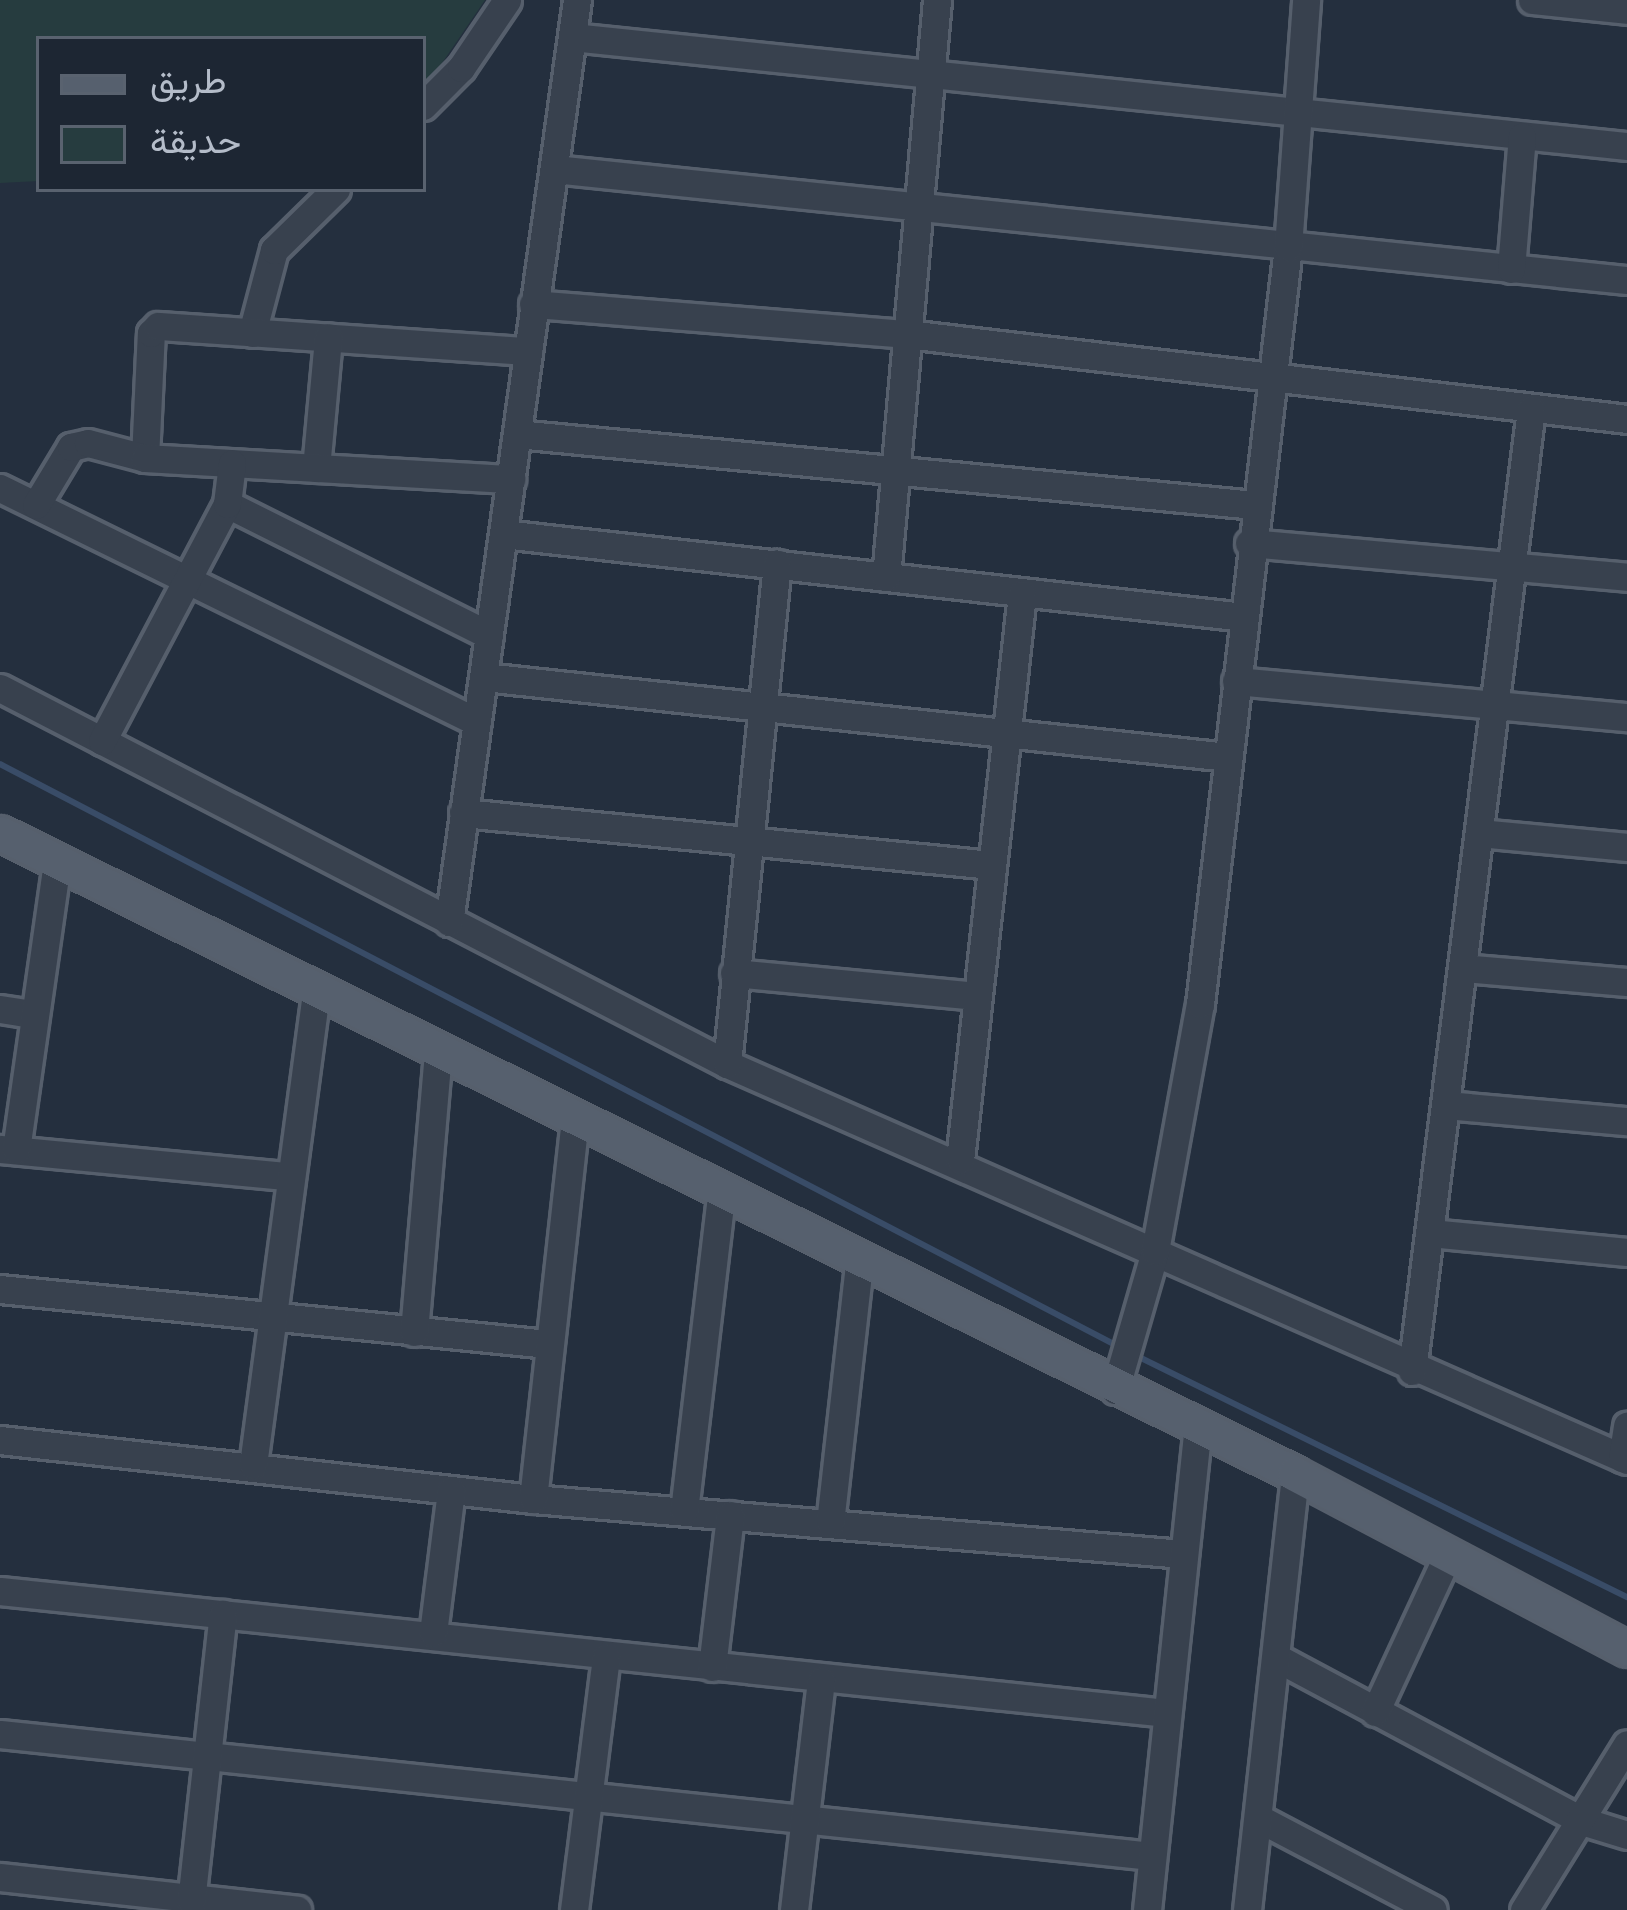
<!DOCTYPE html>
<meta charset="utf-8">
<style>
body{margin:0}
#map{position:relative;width:1627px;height:1910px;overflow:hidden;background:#242f3e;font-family:"IBM Plex Sans",Vazirmatn,sans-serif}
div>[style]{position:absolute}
.green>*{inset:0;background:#263c3f}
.stream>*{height:6px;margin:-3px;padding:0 3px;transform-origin:3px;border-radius:3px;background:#394c67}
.roads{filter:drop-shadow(3px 0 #565f6c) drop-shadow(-3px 0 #565f6c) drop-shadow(0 3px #565f6c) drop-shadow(0 -3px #565f6c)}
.minor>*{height:27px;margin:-13.5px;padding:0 13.5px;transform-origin:13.5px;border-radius:13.5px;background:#38414e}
.major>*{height:33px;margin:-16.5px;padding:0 16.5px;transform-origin:16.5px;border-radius:16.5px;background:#56606e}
span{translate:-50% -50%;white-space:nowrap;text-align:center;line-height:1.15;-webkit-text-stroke:9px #1d2633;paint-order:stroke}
.legend{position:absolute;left:36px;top:36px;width:390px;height:156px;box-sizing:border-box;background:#1d2633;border:3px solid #59626f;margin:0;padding:15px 21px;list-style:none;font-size:36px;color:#b4bcc9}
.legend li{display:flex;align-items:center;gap:24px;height:60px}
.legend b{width:60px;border:3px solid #59626f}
</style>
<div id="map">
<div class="green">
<div style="clip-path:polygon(0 0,485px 0,423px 91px,423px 39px,39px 39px,39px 181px,0 183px)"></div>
</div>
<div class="stream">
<div style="left:0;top:764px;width:1254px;rotate:27.51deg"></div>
<div style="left:1141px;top:1358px;width:542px;rotate:26.19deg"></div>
</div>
<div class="roads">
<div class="minor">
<div style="left:1532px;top:0;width:96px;rotate:6deg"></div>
<div style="left:572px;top:37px;width:1061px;rotate:5.9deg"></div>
<div style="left:423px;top:106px;width:54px;rotate:-45deg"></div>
<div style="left:461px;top:68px;width:82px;rotate:-55.9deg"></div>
<div style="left:554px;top:169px;width:1079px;rotate:5.91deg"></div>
<div style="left:1511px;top:269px;width:133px;rotate:-85.3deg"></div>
<div style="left:533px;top:304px;width:375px;rotate:4.6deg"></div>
<div style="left:907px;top:334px;width:725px;rotate:6.73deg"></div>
<div style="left:252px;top:333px;width:86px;rotate:-75.2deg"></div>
<div style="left:274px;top:250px;width:87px;rotate:-44.5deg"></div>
<div style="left:517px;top:434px;width:741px;rotate:5.5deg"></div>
<div style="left:145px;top:458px;width:125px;rotate:-87.3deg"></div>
<div style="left:151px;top:333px;width:10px;rotate:-45deg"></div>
<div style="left:158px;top:326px;width:371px;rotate:3.9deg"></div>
<div style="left:316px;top:468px;width:131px;rotate:-84.7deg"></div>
<div style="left:0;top:488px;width:531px;rotate:26.13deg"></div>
<div style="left:227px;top:504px;width:293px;rotate:26.6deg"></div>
<div style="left:36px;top:505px;width:68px;rotate:-58.9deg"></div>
<div style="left:71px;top:447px;width:17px;rotate:-13deg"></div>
<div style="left:88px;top:443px;width:59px;rotate:14.7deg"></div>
<div style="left:145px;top:458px;width:367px;rotate:3.3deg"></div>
<div style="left:503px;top:534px;width:746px;rotate:6.39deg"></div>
<div style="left:1249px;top:543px;width:380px;rotate:5.1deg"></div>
<div style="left:886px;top:577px;width:579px;rotate:-84.95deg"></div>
<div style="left:484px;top:677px;width:748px;rotate:6.14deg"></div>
<div style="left:1236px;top:681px;width:393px;rotate:5.3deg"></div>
<div style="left:0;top:688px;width:818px;rotate:27.35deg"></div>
<div style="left:727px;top:1064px;width:983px;rotate:23.75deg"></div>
<div style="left:102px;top:741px;width:268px;rotate:-62.2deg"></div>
<div style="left:227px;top:504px;width:41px;rotate:-83deg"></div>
<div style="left:463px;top:813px;width:531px;rotate:5.62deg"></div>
<div style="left:1479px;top:833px;width:149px;rotate:5.4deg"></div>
<div style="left:449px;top:922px;width:931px;rotate:-82.1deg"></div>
<div style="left:1463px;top:968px;width:165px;rotate:4.9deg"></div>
<div style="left:734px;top:973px;width:244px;rotate:5.4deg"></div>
<div style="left:0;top:1009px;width:33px;rotate:9deg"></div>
<div style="left:727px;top:1064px;width:503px;rotate:-84.3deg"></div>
<div style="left:1446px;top:1105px;width:182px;rotate:5.1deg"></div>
<div style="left:0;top:1149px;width:289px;rotate:5.4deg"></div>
<div style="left:16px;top:1150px;width:291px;rotate:-81.9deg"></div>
<div style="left:960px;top:1160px;width:569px;rotate:-83.75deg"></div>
<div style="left:1430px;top:1233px;width:198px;rotate:5.5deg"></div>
<div style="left:0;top:1289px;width:551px;rotate:5.73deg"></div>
<div style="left:414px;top:1332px;width:279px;rotate:-85.1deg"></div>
<div style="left:1412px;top:1371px;width:969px;rotate:-82.95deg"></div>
<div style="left:1115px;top:1390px;width:145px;rotate:-73.9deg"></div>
<div style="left:1155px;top:1251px;width:251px;rotate:-79.7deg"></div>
<div style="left:1200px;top:1004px;width:762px;rotate:-83.37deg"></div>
<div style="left:1288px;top:247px;width:248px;rotate:-85.8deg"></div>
<div style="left:0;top:1440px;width:536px;rotate:6.32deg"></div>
<div style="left:533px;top:1499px;width:652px;rotate:4.84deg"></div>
<div style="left:1622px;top:1458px;width:33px;rotate:-81deg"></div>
<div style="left:253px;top:1465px;width:477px;rotate:-82.4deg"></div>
<div style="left:533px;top:1499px;width:380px;rotate:-83.7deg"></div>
<div style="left:684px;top:1511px;width:318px;rotate:-83.3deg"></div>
<div style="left:830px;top:1523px;width:260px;rotate:-83.6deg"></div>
<div style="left:0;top:1591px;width:1172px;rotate:5.97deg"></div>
<div style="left:433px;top:1633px;width:144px;rotate:-82.8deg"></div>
<div style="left:1279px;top:1659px;width:344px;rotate:28.1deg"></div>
<div style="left:1582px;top:1821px;width:47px;rotate:17.3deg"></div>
<div style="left:712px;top:1667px;width:153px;rotate:-83.2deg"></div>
<div style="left:1375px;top:1712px;width:169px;rotate:-65.1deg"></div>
<div style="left:0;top:1734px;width:1158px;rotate:6.05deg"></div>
<div style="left:1260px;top:1819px;width:195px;rotate:27.7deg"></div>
<div style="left:0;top:1877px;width:299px;rotate:6.3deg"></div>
<div style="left:191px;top:1902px;width:290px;rotate:-83.7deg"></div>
<div style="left:574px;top:1910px;width:255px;rotate:-82.8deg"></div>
<div style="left:794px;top:1910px;width:231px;rotate:-83.3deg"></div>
<div style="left:1147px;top:1910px;width:482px;rotate:-84deg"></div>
<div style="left:1247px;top:1910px;width:439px;rotate:-83.7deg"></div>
<div style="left:1524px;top:1910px;width:195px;rotate:-58.2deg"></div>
</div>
<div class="major">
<div style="left:0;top:833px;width:1445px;rotate:26.33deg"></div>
<div style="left:1295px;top:1474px;width:375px;rotate:27.8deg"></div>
</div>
</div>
<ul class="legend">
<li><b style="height:15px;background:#56606e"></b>طريق</li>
<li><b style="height:33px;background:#263c3f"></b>حديقة</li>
</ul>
</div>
